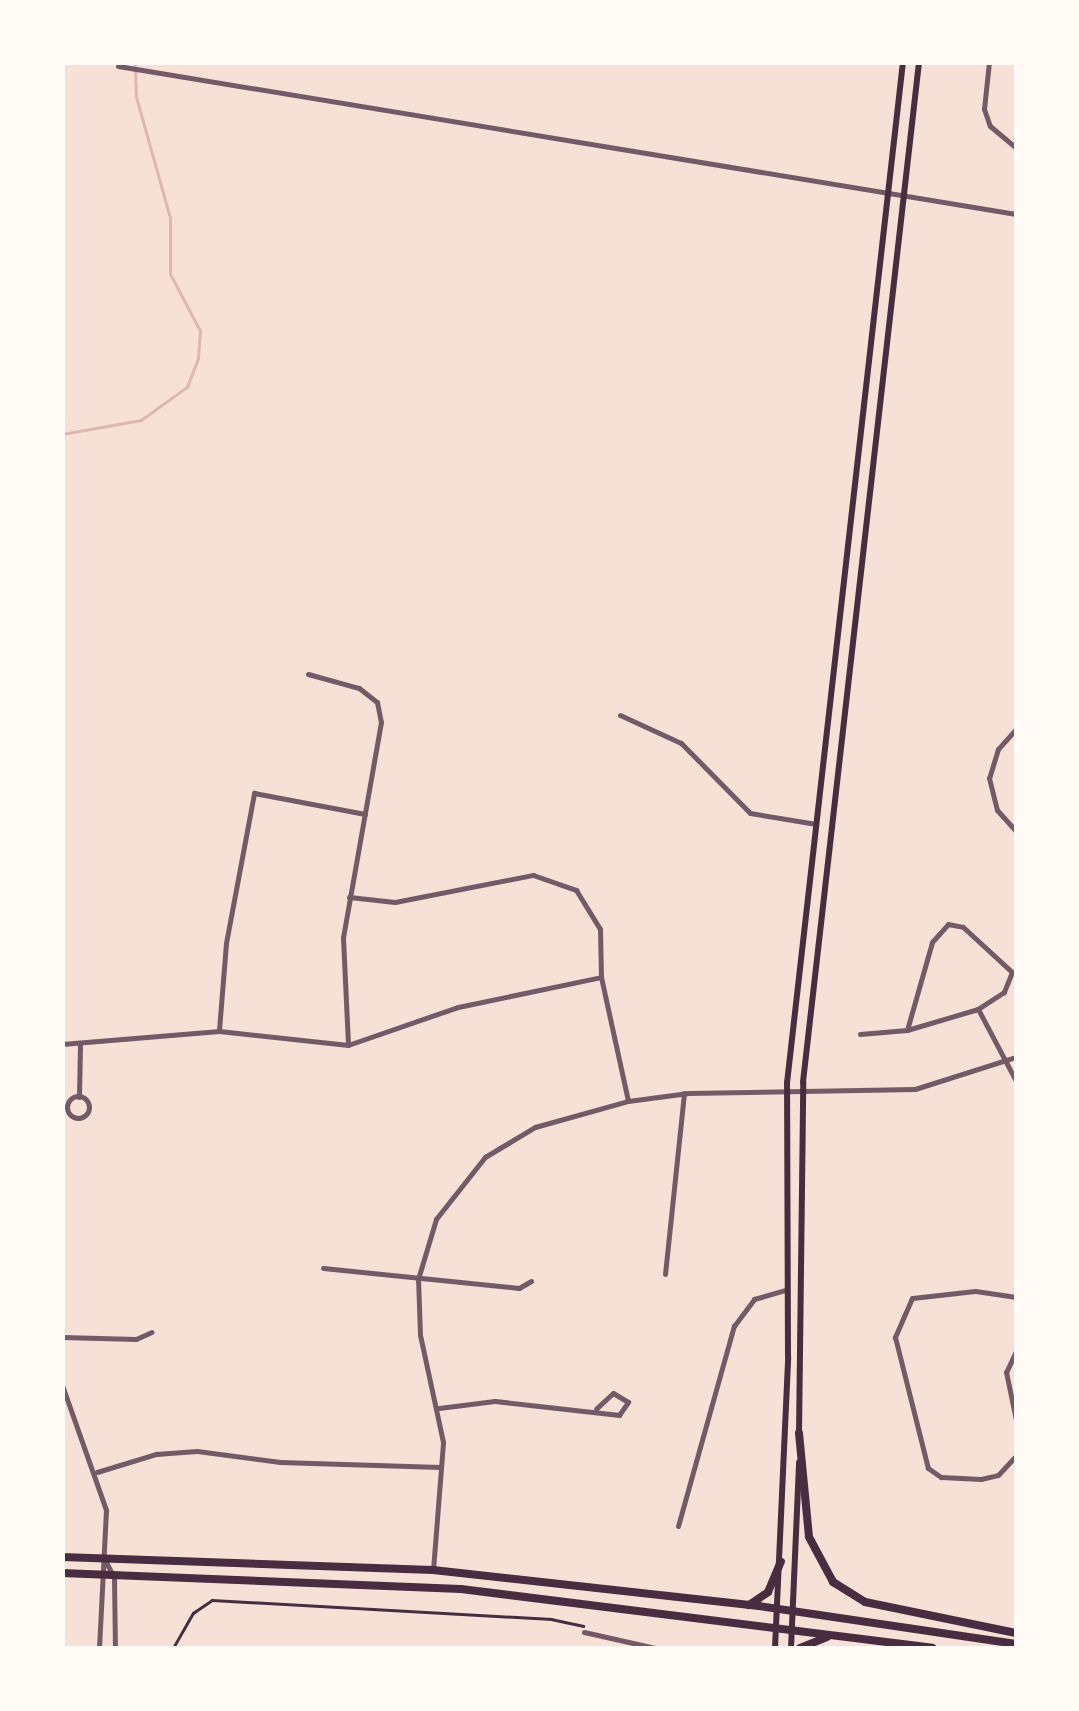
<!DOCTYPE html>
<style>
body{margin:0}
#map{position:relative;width:1079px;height:1711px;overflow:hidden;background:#f7e1d7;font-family:"PT Sans",sans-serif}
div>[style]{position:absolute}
.stream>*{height:2.5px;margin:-1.25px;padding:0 1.25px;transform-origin:1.25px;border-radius:1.25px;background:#dcb8b0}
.path>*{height:2.5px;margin:-1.25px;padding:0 1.25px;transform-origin:1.25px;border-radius:1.25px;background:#4a2c40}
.minor>*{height:5px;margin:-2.5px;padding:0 2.5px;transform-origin:2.5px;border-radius:2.5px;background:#755966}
.minor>.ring{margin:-2.5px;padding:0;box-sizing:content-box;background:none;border:5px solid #755966;border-radius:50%}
.secondary>*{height:6px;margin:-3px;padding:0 3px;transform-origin:3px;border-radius:3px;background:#4a2c40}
.primary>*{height:8px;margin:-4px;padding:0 4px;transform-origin:4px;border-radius:4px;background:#4a2c40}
span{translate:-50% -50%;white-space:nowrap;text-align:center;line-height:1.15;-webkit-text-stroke:8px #fffaf5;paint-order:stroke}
.frame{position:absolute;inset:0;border:65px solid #fffaf5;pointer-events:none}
</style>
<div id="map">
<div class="stream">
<div style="left:62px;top:434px;width:80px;rotate:-10deg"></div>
<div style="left:141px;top:420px;width:57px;rotate:-35.7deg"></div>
<div style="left:187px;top:387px;width:31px;rotate:-69deg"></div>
<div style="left:198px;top:358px;width:27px;rotate:-86deg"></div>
<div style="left:200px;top:331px;width:64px;rotate:-117.8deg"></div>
<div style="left:170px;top:274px;width:56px;rotate:-90deg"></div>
<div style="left:170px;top:218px;width:126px;rotate:-105.7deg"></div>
<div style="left:136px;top:97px;width:35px;rotate:-92deg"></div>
</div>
<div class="path">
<div style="left:173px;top:1648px;width:40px;rotate:-60.3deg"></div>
<div style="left:193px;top:1613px;width:23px;rotate:-34deg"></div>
<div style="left:212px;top:1600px;width:340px;rotate:3.2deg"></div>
<div style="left:551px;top:1619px;width:33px;rotate:12deg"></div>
</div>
<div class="minor">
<div style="left:989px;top:62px;width:47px;rotate:96.1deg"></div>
<div style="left:984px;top:109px;width:18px;rotate:71deg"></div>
<div style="left:990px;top:126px;width:34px;rotate:40deg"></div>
<div style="left:118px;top:66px;width:910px;rotate:9.36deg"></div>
<div style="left:308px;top:674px;width:53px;rotate:15.4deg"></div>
<div style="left:359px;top:688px;width:23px;rotate:38deg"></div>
<div style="left:377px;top:702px;width:20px;rotate:79deg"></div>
<div style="left:381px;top:722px;width:219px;rotate:100deg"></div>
<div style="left:343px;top:938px;width:106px;rotate:87.3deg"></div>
<div style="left:620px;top:715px;width:67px;rotate:24.7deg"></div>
<div style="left:681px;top:743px;width:98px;rotate:45.4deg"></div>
<div style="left:750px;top:813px;width:67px;rotate:9.5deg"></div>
<div style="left:1016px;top:729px;width:27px;rotate:132deg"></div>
<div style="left:998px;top:749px;width:30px;rotate:107deg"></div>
<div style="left:989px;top:778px;width:33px;rotate:76deg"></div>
<div style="left:997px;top:810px;width:28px;rotate:48deg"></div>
<div style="left:349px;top:897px;width:46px;rotate:6.2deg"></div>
<div style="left:395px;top:902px;width:141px;rotate:-11.1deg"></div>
<div style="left:533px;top:875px;width:46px;rotate:19.2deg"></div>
<div style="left:576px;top:890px;width:46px;rotate:58.4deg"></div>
<div style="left:600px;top:929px;width:48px;rotate:88.8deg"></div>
<div style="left:601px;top:977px;width:127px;rotate:77.7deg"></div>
<div style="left:978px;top:1009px;width:74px;rotate:163.5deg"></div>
<div style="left:907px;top:1030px;width:91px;rotate:-74.1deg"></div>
<div style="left:932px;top:942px;width:24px;rotate:-48deg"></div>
<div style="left:948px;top:924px;width:15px;rotate:11deg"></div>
<div style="left:963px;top:927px;width:67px;rotate:42.6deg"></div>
<div style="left:1012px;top:972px;width:22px;rotate:112deg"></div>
<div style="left:1004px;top:992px;width:31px;rotate:147deg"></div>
<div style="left:978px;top:1009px;width:81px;rotate:62.2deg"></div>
<div style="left:219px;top:1030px;width:87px;rotate:-85.4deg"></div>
<div style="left:226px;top:943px;width:153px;rotate:-79.4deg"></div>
<div style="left:254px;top:793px;width:113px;rotate:10.7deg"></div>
<div style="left:860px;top:1034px;width:47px;rotate:-4.9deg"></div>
<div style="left:62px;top:1044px;width:158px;rotate:-4.7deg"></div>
<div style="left:219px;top:1031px;width:130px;rotate:6.2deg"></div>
<div style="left:348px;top:1045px;width:116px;rotate:-19.1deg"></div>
<div style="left:458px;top:1007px;width:146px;rotate:-11.8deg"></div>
<div class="ring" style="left:67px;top:1096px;width:17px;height:17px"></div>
<div style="left:79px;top:1097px;width:52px;rotate:-88.9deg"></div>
<div style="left:323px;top:1268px;width:197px;rotate:5.8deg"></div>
<div style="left:519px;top:1288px;width:14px;rotate:-30deg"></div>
<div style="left:665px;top:1274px;width:182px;rotate:-84deg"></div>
<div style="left:1016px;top:1297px;width:41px;rotate:-171.7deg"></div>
<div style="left:975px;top:1291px;width:63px;rotate:173.7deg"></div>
<div style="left:912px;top:1298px;width:43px;rotate:113.6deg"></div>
<div style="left:895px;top:1337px;width:135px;rotate:75.9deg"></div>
<div style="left:928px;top:1468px;width:16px;rotate:35deg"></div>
<div style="left:941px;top:1477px;width:40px;rotate:2.9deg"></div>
<div style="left:981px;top:1479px;width:17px;rotate:-13deg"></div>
<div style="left:998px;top:1475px;width:26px;rotate:-47deg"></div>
<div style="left:62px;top:1337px;width:74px;rotate:1.5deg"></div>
<div style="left:136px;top:1339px;width:17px;rotate:-24deg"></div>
<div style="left:1016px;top:1351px;width:23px;rotate:115deg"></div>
<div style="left:1006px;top:1372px;width:49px;rotate:78.2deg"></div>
<div style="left:62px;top:1385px;width:133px;rotate:70.6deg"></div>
<div style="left:106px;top:1510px;width:138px;rotate:92.9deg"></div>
<div style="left:439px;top:1408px;width:56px;rotate:-7.1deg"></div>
<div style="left:495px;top:1401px;width:125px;rotate:6.4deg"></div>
<div style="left:619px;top:1415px;width:16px;rotate:-55deg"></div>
<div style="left:628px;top:1402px;width:17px;rotate:-149deg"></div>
<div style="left:613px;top:1393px;width:23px;rotate:137deg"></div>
<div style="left:97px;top:1472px;width:62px;rotate:-17deg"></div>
<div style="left:156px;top:1454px;width:41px;rotate:-4.2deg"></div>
<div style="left:197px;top:1451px;width:84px;rotate:7.5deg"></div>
<div style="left:280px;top:1462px;width:160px;rotate:1.8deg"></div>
<div style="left:678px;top:1526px;width:208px;rotate:-74.4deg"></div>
<div style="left:734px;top:1326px;width:34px;rotate:-53deg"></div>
<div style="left:754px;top:1299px;width:32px;rotate:-16deg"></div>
<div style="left:107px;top:1564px;width:16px;rotate:63deg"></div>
<div style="left:114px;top:1578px;width:70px;rotate:89.2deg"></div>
<div style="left:433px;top:1570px;width:128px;rotate:-85.5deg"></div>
<div style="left:443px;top:1442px;width:109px;rotate:-102.1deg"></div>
<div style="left:420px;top:1335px;width:56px;rotate:-92deg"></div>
<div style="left:418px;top:1279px;width:63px;rotate:-73.3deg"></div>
<div style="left:436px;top:1219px;width:79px;rotate:-51.7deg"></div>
<div style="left:485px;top:1157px;width:58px;rotate:-31deg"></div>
<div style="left:535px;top:1127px;width:97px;rotate:-15.6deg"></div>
<div style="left:628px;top:1101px;width:61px;rotate:-7.6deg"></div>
<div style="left:688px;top:1093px;width:227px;rotate:-1deg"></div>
<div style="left:915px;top:1089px;width:106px;rotate:-17.6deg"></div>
<div style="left:584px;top:1632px;width:73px;rotate:12.7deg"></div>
</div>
<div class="secondary">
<div style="left:799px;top:1434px;width:352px;rotate:-89.3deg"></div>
<div style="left:803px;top:1082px;width:1027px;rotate:-83.51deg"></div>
<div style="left:775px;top:1648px;width:291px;rotate:-87.4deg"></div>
<div style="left:788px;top:1357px;width:274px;rotate:-90.2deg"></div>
<div style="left:787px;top:1083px;width:1028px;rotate:-83.52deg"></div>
<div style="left:791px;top:1648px;width:186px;rotate:-87.5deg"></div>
</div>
<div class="primary">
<div style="left:799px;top:1433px;width:104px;rotate:84.5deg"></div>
<div style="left:809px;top:1537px;width:51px;rotate:61.9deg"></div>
<div style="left:833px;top:1582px;width:38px;rotate:32deg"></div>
<div style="left:865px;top:1602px;width:154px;rotate:11.6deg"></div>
<div style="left:62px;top:1557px;width:371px;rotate:2deg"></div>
<div style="left:433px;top:1570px;width:328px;rotate:6.3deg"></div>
<div style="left:759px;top:1606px;width:260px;rotate:8.4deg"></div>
<div style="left:62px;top:1573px;width:399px;rotate:2.3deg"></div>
<div style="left:461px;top:1589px;width:475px;rotate:7.1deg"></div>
<div style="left:749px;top:1605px;width:23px;rotate:-34deg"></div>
<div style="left:768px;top:1592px;width:33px;rotate:-67deg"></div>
<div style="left:800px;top:1648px;width:29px;rotate:-22deg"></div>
</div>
<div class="frame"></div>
</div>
